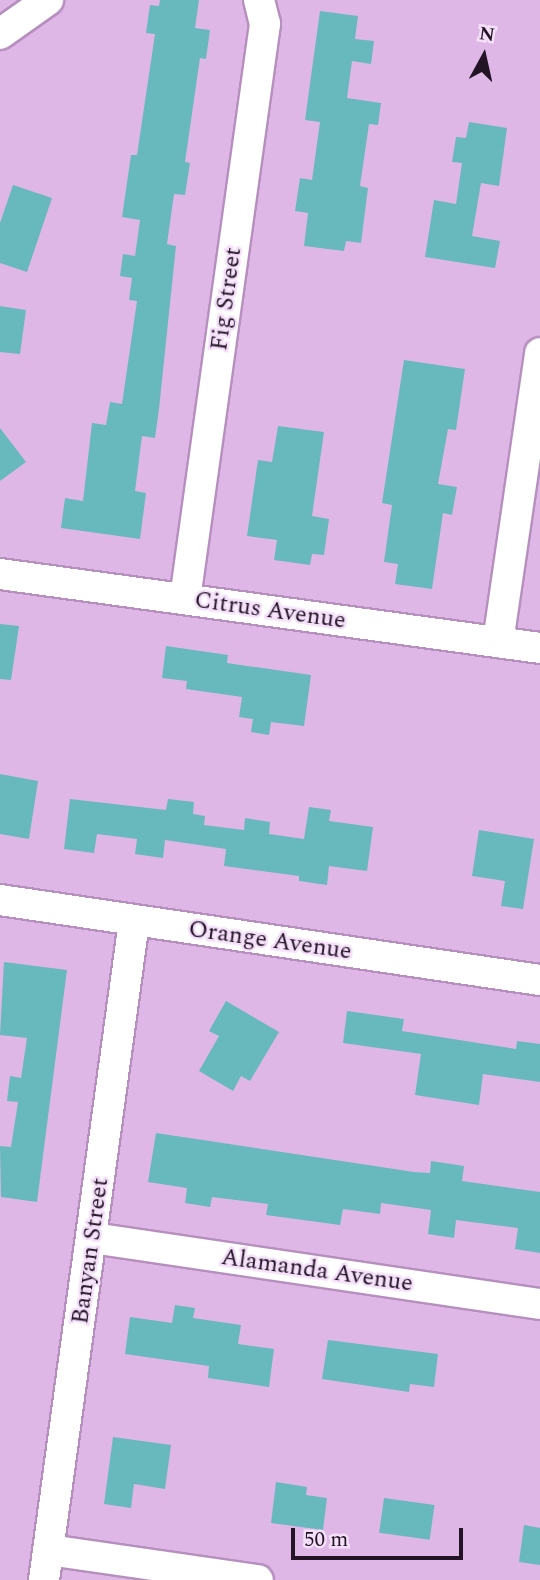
<!DOCTYPE html>
<style>
body{margin:0}
#map{position:relative;width:540px;height:1580px;overflow:hidden;background:#dfb7e7;font-family:Spectral,serif}
div>[style]{position:absolute}
.building>*{inset:0;background:#68b9be;transform-origin:0 0}
.roads{filter:drop-shadow(2px 0 #b68fbe) drop-shadow(-2px 0 #b68fbe) drop-shadow(0 2px #b68fbe) drop-shadow(0 -2px #b68fbe)}
.minor>*{height:30px;margin:-15px;padding:0 15px;transform-origin:15px;border-radius:15px;background:#fff}
span{translate:-50% -50%;white-space:nowrap;text-align:center;line-height:1.15;-webkit-text-stroke:5px #f4e0f9;paint-order:stroke}
.street-label{font-size:24px;color:#221325}
.north{position:absolute;left:449px;top:21px;width:70px;height:70px;-webkit-text-stroke:5px #f4e0f9;paint-order:stroke;rotate:8deg;font-size:19px;font-weight:700;line-height:28px;text-align:center;color:#221325}
.north::after{content:'';display:block;margin:auto;width:24px;height:32px;background:#221325;clip-path:polygon(50% 0,100% 100%,50% 72%,0 100%)}
.scale{position:absolute;left:291px;top:1528px;width:172px;height:32px;box-sizing:border-box;border:4px solid #221325;border-top:0;padding-left:9px;font-size:21px;line-height:24px;white-space:nowrap;color:#221325;-webkit-text-stroke:5px #f4e0f9;paint-order:stroke}
</style>
<div id="map">
<div class="building">
<div style="clip-path:polygon(160px 0,199px 0,195px 28px,210px 30px,206px 59px,200px 58px,185px 162px,190px 163px,185px 195px,174px 194px,167px 244px,176px 246px,159px 409px,155px 438px,142px 436px,135px 491px,146px 493px,140px 539px,61px 528px,65px 498px,83px 501px,92px 423px,106px 425px,110px 402px,122px 404px,137px 301px,129px 300px,132px 278px,120px 276px,123px 254px,135px 256px,140px 220px,122px 217px,131px 155px,137px 155px,155px 34px,146px 33px,150px 5px,159px 6px)"></div>
<div style="clip-path:polygon(320px 11px,358px 16px,355px 39px,374px 41px,371px 64px,352px 61px,347px 98px,381px 103px,378px 125px,369px 124px,360px 186px,368px 188px,361px 243px,346px 241px,344px 251px,304px 246px,308px 213px,295px 211px,300px 178px,312px 180px,320px 122px,305px 120px)"></div>
<div style="clip-path:polygon(469px 122px,507px 128px,499px 186px,481px 183px,472px 236px,500px 241px,495px 268px,425px 257px,434px 200px,456px 204px,462px 163px,452px 162px,456px 137px,466px 138px)"></div>
<div style="clip-path:polygon(13px 185px,52px 198px,27px 272px,0 263px,0 223px)"></div>
<div style="clip-path:polygon(0 306px,26px 310px,20px 354px,0 352px)"></div>
<div style="clip-path:polygon(404px 360px,465px 369px,456px 430px,448px 429px,438px 484px,457px 487px,452px 515px,443px 513px,432px 589px,395px 584px,398px 564px,384px 562px,392px 505px,382px 503px)"></div>
<div style="clip-path:polygon(278px 426px,324px 432px,312px 516px,329px 519px,324px 555px,312px 554px,310px 565px,274px 560px,277px 540px,247px 536px,258px 460px,272px 462px)"></div>
<div style="clip-path:polygon(0 428px,26px 462px,0 481px)"></div>
<div style="clip-path:polygon(0 624px,19px 626px,11px 680px,0 679px)"></div>
<div style="clip-path:polygon(166px 646px,228px 655px,227px 663px,311px 675px,304px 726px,271px 722px,269px 735px,251px 732px,253px 719px,239px 717px,242px 697px,186px 689px,187px 681px,162px 678px)"></div>
<div style="clip-path:polygon(0 774px,38px 781px,29px 839px,0 834px)"></div>
<div style="clip-path:polygon(70px 799px,166px 810px,168px 799px,194px 802px,193px 814px,205px 816px,204px 825px,244px 830px,245px 818px,270px 822px,269px 834px,304px 839px,309px 807px,331px 810px,329px 821px,373px 827px,367px 871px,329px 866px,327px 885px,299px 881px,299px 876px,224px 866px,226px 849px,165px 840px,163px 858px,135px 854px,137px 839px,97px 834px,94px 853px,64px 849px)"></div>
<div style="clip-path:polygon(479px 830px,534px 839px,523px 909px,501px 906px,505px 881px,472px 876px)"></div>
<div style="clip-path:polygon(4px 962px,67px 970px,37px 1202px,1px 1197px,0 1146px,11px 1147px,18px 1102px,7px 1101px,10px 1076px,21px 1078px,27px 1038px,0 1035px)"></div>
<div style="clip-path:polygon(226px 1001px,279px 1032px,250px 1081px,241px 1076px,233px 1091px,199px 1071px,219px 1036px,209px 1031px)"></div>
<div style="clip-path:polygon(347px 1011px,404px 1019px,402px 1031px,516px 1049px,517px 1041px,540px 1044px,540px 1082px,483px 1074px,479px 1105px,415px 1095px,421px 1054px,343px 1043px)"></div>
<div style="clip-path:polygon(156px 1133px,414px 1172px,430px 1173px,431px 1161px,464px 1166px,462px 1181px,540px 1192px,540px 1253px,515px 1249px,518px 1228px,456px 1220px,454px 1238px,428px 1234px,431px 1210px,381px 1203px,380px 1214px,343px 1209px,340px 1225px,266px 1215px,268px 1204px,212px 1197px,210px 1207px,185px 1203px,187px 1188px,148px 1182px)"></div>
<div style="clip-path:polygon(175px 1305px,195px 1308px,193px 1318px,241px 1325px,238px 1344px,274px 1349px,269px 1387px,208px 1378px,209px 1366px,125px 1354px,130px 1317px,172px 1323px)"></div>
<div style="clip-path:polygon(328px 1340px,438px 1354px,434px 1387px,410px 1384px,409px 1392px,322px 1379px)"></div>
<div style="clip-path:polygon(113px 1437px,171px 1445px,165px 1489px,134px 1484px,131px 1508px,104px 1504px)"></div>
<div style="clip-path:polygon(276px 1482px,307px 1487px,306px 1495px,327px 1498px,323px 1530px,271px 1523px)"></div>
<div style="left:384px;top:1498px;width:51px;height:35px;rotate:8deg"></div>
<div style="clip-path:polygon(524px 1525px,540px 1528px,540px 1565px,519px 1562px)"></div>
</div>
<div class="roads">
<div class="minor">
<div style="left:0;top:34px;width:59px;rotate:-35.3deg"></div>
<div style="left:0;top:574px;width:545px;rotate:7.8deg"></div>
<div style="left:185px;top:599px;width:581px;rotate:-82.08deg"></div>
<div style="left:265px;top:24px;width:25px;rotate:-104deg"></div>
<div style="left:498px;top:642px;width:292px;rotate:-81.7deg"></div>
<div style="left:0;top:900px;width:546px;rotate:8.43deg"></div>
<div style="left:93px;top:1238px;width:452px;rotate:8.4deg"></div>
<div style="left:49px;top:1550px;width:211px;rotate:8.2deg"></div>
<div style="left:44px;top:1580px;width:665px;rotate:-82.22deg"></div>
</div>
</div>
<div class="street-label">
<span style="left:227px;top:299px;rotate:-82deg">Fig Street</span>
<span style="left:270px;top:611px;rotate:8deg">Citrus Avenue</span>
<span style="left:270px;top:941px;rotate:8deg">Orange Avenue</span>
<span style="left:91px;top:1251px;rotate:-82deg">Banyan Street</span>
<span style="left:317px;top:1271px;rotate:8deg">Alamanda Avenue</span>
</div>
<div class="north">N</div>
<div class="scale">50 m</div>
</div>
